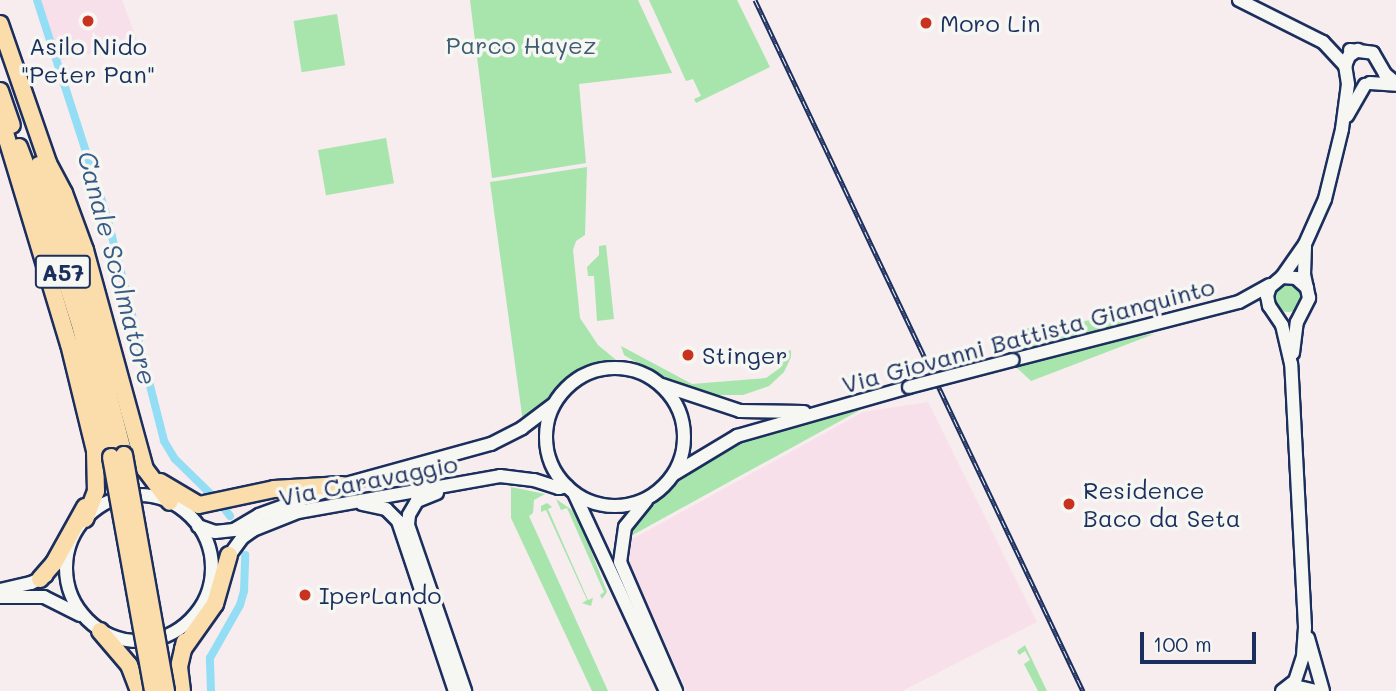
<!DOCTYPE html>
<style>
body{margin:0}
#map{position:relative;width:1396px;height:691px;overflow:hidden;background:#f7ecee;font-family:Mali,sans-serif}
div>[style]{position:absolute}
.built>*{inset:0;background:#f8e0ea}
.green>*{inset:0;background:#a7e5ac;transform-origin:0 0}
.round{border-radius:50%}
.canal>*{height:8px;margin:-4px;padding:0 4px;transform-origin:4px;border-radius:4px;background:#93ddf5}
.roads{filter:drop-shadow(2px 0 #1b2f5e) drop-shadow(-2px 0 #1b2f5e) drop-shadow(0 2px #1b2f5e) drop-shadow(0 -2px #1b2f5e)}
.secondary>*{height:12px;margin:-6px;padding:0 6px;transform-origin:6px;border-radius:6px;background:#f6f6f2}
.secondary>.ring{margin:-6px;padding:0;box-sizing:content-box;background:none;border:12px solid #f6f6f2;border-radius:50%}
.highway>*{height:16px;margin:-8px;padding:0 8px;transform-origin:8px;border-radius:8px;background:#fbddab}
.rail>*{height:5px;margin-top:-2.5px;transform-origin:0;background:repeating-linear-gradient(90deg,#f6f6f2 0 8px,#1b2f5e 0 16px);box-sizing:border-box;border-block:2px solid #1b2f5e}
.bridges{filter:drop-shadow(2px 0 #1b2f5e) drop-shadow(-2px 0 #1b2f5e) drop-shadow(0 2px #1b2f5e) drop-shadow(0 -2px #1b2f5e)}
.secondary-bridge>*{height:12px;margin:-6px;padding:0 6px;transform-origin:6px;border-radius:6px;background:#f6f6f2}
.highway-bridge>*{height:16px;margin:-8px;padding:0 8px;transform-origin:8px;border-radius:8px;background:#fbddab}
.dots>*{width:19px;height:19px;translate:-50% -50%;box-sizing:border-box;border:4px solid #f6f6f2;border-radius:50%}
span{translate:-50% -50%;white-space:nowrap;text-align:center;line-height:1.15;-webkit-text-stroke:7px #f6f6f2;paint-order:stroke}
.shield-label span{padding:2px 5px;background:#f6f6f2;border:2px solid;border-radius:5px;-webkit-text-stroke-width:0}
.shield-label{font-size:23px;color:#1b2f5e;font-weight:700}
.poi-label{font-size:24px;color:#1b2f5e}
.left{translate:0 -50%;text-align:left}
.park-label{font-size:24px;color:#3e5c72}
.street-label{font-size:24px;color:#1b2f5e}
.water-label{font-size:26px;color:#395a84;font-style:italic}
.scale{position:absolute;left:1140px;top:632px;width:116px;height:32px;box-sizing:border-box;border:4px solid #1b2f5e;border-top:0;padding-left:9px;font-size:21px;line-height:24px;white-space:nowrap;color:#1b2f5e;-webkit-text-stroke:5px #f6f6f2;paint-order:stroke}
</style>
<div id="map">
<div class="built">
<div style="clip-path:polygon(39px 0,122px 0,138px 43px,59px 61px)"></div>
<div style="clip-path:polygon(928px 402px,1037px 622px,902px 691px,687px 691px,629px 564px,629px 541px,863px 412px)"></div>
</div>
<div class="green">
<div style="clip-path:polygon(470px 0,638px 0,672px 73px,579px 84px,586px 163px,492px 178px)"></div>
<div style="clip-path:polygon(649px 0,737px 0,770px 67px,696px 103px,694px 99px,701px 96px,693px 79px,686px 81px)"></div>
<div style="left:337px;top:14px;width:52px;height:44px;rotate:81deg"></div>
<div style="left:386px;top:138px;width:46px;height:69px;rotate:80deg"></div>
<div style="clip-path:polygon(587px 167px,585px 235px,576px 241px,573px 250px,580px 318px,598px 345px,621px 364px,597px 366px,581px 371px,523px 422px,490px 182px)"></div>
<div style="clip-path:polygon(606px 245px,614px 319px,597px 321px,594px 276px,588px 276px,587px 267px,599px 255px,599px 246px)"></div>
<div class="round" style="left:1274px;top:284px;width:28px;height:28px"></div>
<div style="clip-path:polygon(1146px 313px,1128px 322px,1012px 352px,1014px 341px,1022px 329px)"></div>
<div style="clip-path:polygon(1154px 334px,1031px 381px,1016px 367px,1131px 337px)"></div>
<div style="clip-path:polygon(621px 346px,692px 384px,766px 378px,780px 368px,786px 352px,791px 350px,791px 357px,784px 372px,769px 386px,743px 395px,717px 395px,669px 382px,624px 355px)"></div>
<div style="clip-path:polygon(862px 409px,629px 537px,633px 524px,698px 464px,741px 439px)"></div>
<div style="clip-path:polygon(511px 487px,545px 494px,534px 500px,533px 513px,529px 516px,608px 691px,592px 691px,511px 518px)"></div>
<div style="clip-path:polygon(556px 499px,572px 510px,581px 525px,607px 592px,602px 599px,600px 595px,604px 592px,567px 508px,561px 510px)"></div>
<div style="clip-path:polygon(547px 503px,552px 507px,548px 509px,588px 600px,593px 598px,591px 606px,582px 603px,587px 600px,546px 510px,541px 512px,541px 506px)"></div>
<div style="clip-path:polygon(1025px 645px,1047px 691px,1038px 691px,1024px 664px,1030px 660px,1025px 651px,1019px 655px,1017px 651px)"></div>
</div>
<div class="canal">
<div style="left:37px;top:0;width:228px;rotate:72.1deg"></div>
<div style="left:107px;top:217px;width:231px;rotate:75.7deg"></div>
<div style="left:164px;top:441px;width:21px;rotate:59deg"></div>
<div style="left:175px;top:459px;width:64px;rotate:44.4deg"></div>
<div style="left:221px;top:504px;width:15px;rotate:53deg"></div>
<div style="left:211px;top:691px;width:33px;rotate:-92deg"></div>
<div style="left:210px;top:658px;width:61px;rotate:-60.5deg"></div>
<div style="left:240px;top:605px;width:15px;rotate:-74deg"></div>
<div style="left:244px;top:591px;width:36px;rotate:-88deg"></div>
</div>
<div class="roads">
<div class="secondary">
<div style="left:1239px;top:0;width:94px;rotate:26.6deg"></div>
<div style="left:1323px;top:42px;width:33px;rotate:47deg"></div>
<div style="left:1350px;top:50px;width:23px;rotate:7deg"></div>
<div style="left:1373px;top:53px;width:24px;rotate:60deg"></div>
<div style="left:1385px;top:74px;width:14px;rotate:39deg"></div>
<div style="left:1370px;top:83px;width:26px;rotate:4deg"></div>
<div style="left:1347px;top:116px;width:36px;rotate:-60deg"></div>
<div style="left:1282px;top:277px;width:40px;rotate:-55.1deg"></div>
<div style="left:1305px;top:244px;width:49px;rotate:-66deg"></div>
<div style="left:1325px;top:199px;width:72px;rotate:-76.3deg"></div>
<div style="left:1342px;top:129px;width:45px;rotate:-82.4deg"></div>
<div style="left:1348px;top:84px;width:18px;rotate:-99deg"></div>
<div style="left:1345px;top:66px;width:11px;rotate:-68deg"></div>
<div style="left:1349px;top:56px;width:11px;rotate:-34deg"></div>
<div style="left:1293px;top:353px;width:31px;rotate:-83deg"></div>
<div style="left:1297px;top:322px;width:27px;rotate:-63deg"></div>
<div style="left:1309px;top:298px;width:24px;rotate:-102deg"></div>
<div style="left:1304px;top:275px;width:29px;rotate:-88deg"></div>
<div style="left:1013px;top:360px;width:233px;rotate:-14.4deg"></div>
<div style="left:1239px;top:302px;width:35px;rotate:-29deg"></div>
<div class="ring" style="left:546px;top:368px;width:126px;height:126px"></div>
<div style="left:662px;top:385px;width:82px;rotate:18.4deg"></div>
<div style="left:740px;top:411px;width:64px;rotate:0.9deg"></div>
<div style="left:674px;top:474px;width:74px;rotate:-31.1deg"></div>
<div style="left:737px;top:436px;width:179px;rotate:-15.9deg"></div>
<div style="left:437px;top:493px;width:22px;rotate:158deg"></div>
<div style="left:417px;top:501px;width:16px;rotate:120deg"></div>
<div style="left:409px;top:515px;width:10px;rotate:96deg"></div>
<div style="left:408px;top:525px;width:176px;rotate:71deg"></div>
<div style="left:574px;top:493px;width:218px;rotate:65.1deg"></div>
<div class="ring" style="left:66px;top:495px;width:134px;height:134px"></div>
<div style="left:646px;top:501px;width:33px;rotate:129deg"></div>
<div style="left:625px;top:527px;width:35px;rotate:98deg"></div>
<div style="left:620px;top:562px;width:141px;rotate:66.5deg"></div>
<div style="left:362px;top:504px;width:25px;rotate:12deg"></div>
<div style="left:386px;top:509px;width:17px;rotate:45deg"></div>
<div style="left:398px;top:521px;width:179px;rotate:71.5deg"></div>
<div style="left:198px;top:526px;width:18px;rotate:19deg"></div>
<div style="left:215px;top:532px;width:19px;rotate:-6deg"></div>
<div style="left:234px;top:530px;width:29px;rotate:-31deg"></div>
<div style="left:259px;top:515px;width:88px;rotate:-19.9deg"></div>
<div style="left:342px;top:485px;width:155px;rotate:-15.4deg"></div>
<div style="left:491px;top:444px;width:35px;rotate:-27deg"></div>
<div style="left:522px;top:428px;width:39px;rotate:-37deg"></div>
<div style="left:226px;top:560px;width:27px;rotate:-54deg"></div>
<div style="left:242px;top:538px;width:14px;rotate:-36deg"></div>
<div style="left:253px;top:530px;width:48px;rotate:-21.8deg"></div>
<div style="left:298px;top:512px;width:205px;rotate:-10.1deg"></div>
<div style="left:500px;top:476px;width:34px;rotate:7deg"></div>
<div style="left:534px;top:480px;width:26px;rotate:18deg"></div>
<div style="left:559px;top:488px;width:8px;rotate:-14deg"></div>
<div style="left:0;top:590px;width:32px;rotate:-13deg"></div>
<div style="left:31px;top:583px;width:17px;rotate:-25deg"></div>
<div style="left:0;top:597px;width:44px"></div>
<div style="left:44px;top:597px;width:40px;rotate:26.6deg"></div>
<div style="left:1308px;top:638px;width:55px;rotate:74.2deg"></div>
<div style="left:1290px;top:685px;width:27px;rotate:13deg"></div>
<div style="left:1282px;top:691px;width:16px;rotate:-38deg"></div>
<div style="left:1295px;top:681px;width:26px;rotate:-72deg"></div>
<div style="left:1303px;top:656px;width:29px;rotate:-86deg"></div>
<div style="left:1305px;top:627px;width:263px;rotate:-93deg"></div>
<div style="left:1291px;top:364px;width:40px;rotate:-103deg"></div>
<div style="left:1282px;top:325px;width:23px;rotate:-124deg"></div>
<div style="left:1269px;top:306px;width:10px;rotate:-101deg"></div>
<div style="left:1267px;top:296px;width:9px;rotate:-72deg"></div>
<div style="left:1270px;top:287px;width:16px;rotate:-40deg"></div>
<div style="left:1282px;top:277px;width:14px;rotate:4deg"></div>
<div style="left:1296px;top:278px;width:15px;rotate:42deg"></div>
</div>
<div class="highway">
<div style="left:0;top:24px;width:147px;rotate:70.9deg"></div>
<div style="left:48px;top:163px;width:34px;rotate:62deg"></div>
<div style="left:64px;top:193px;width:61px;rotate:69.8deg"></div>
<div style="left:85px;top:250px;width:227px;rotate:74.7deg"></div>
<div style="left:145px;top:469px;width:41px;rotate:52.9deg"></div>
<div style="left:0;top:91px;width:36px;rotate:71deg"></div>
<div style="left:0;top:116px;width:238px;rotate:73.2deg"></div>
<div style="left:69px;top:344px;width:110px;rotate:76.3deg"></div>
<div style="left:95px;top:451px;width:40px;rotate:88.6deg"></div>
<div style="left:96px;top:491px;width:30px;rotate:111deg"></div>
<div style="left:19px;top:147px;width:85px;rotate:69.4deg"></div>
<div style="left:49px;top:227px;width:106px;rotate:72.4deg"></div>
<div style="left:81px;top:328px;width:132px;rotate:76.9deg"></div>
<div style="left:39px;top:165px;width:100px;rotate:69.6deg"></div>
<div style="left:74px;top:259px;width:202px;rotate:75.7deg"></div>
<div style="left:160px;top:482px;width:45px;rotate:30.5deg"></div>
<div style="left:199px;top:505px;width:77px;rotate:-12deg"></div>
<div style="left:274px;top:489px;width:68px;rotate:-3.4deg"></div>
<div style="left:40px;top:579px;width:21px;rotate:-49deg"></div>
<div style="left:54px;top:563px;width:64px;rotate:-61deg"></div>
<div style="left:100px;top:631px;width:45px;rotate:49.5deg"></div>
<div style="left:129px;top:665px;width:28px;rotate:69deg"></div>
<div style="left:183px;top:649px;width:55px;rotate:-54.6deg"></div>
<div style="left:215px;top:604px;width:51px;rotate:-74.1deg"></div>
<div style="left:182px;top:691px;width:24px;rotate:-97deg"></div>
<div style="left:179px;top:667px;width:26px;rotate:-77deg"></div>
</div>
</div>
<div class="rail">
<div style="left:755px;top:0;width:765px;rotate:64.61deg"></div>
</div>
<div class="bridges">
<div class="secondary-bridge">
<div style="left:909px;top:387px;width:107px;rotate:-14.6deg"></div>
</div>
<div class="highway-bridge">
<div style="left:124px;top:455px;width:240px;rotate:79.9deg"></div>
<div style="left:111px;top:457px;width:238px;rotate:79.8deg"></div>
</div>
</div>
<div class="dots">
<div style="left:88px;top:21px;background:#c8321e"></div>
<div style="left:926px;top:23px;background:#c8321e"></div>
<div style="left:688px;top:355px;background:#c8321e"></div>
<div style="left:1069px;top:504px;background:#c8321e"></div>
<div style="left:305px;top:595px;background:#c8321e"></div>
</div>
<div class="shield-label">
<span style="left:63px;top:272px">A57</span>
</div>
<div class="poi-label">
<span class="left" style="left:940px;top:23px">Moro Lin</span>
<span style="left:88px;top:60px">Asilo Nido<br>"Peter Pan"</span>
<span class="left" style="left:702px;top:355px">Stinger</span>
<span class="left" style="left:1083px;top:504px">Residence<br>Baco da Seta</span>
<span class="left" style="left:319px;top:595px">IperLando</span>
</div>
<div class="park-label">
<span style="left:521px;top:45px">Parco Hayez</span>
</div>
<div class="street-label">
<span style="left:1028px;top:335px;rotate:-15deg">Via Giovanni Battista Gianquinto</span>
<span style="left:368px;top:480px;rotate:-11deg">Via Caravaggio</span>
</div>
<div class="water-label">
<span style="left:117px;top:268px;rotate:75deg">Canale Scolmatore</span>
</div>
<div class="scale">100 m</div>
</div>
